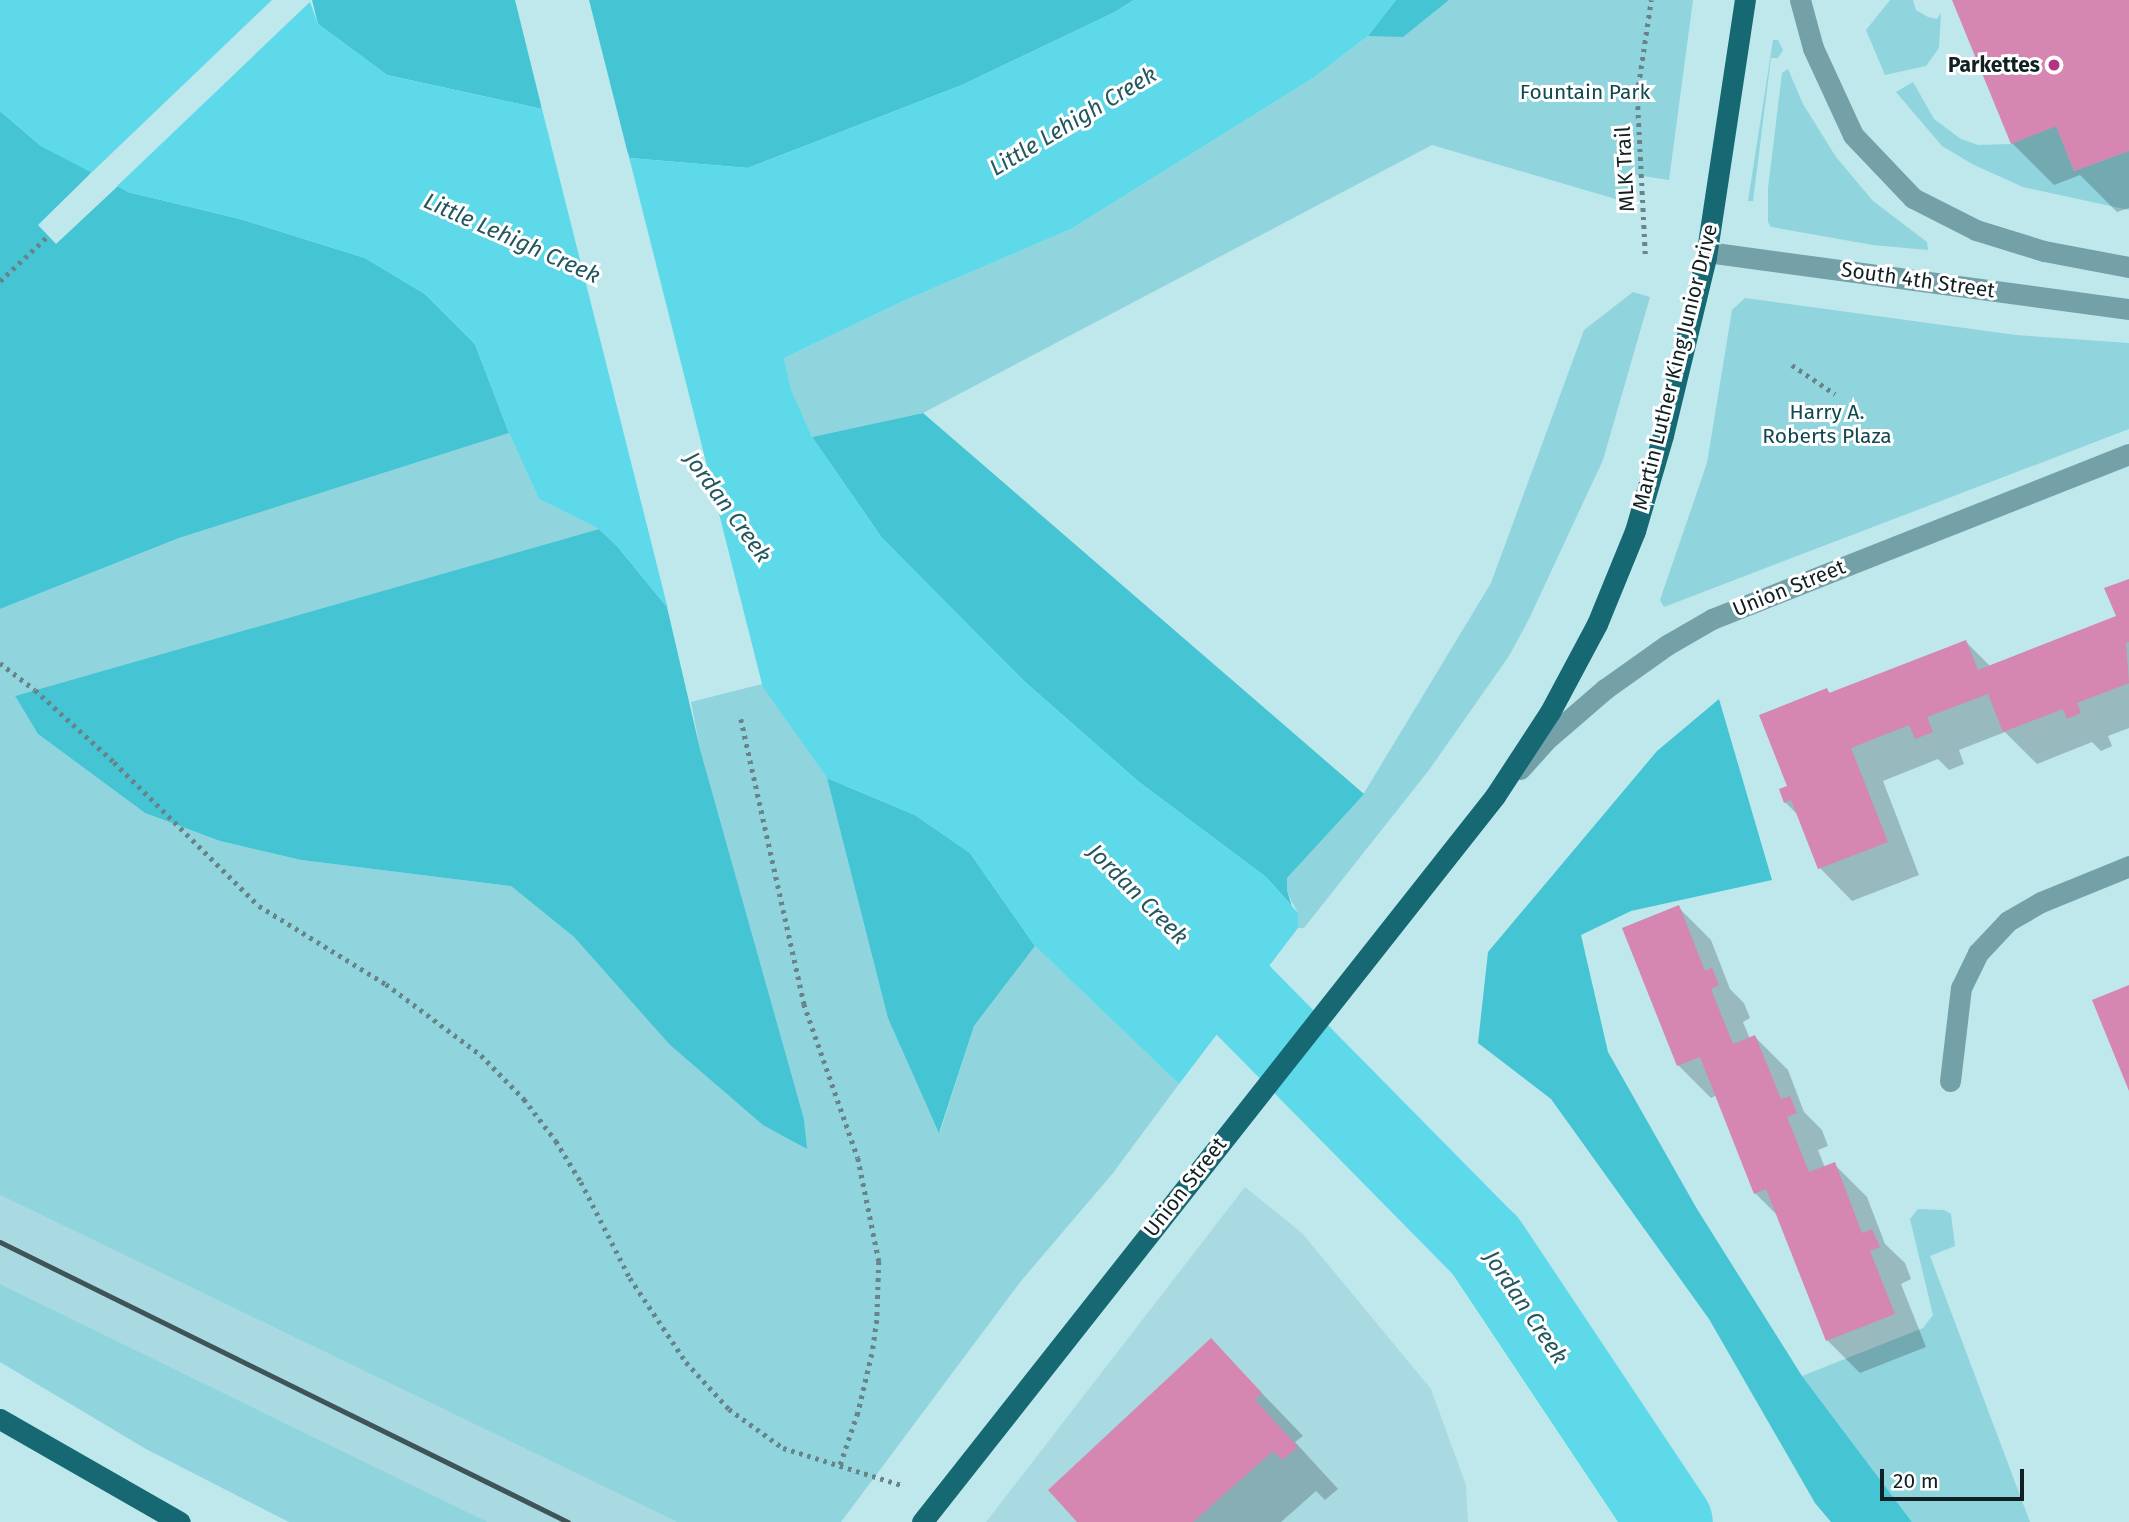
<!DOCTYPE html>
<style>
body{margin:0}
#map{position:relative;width:2129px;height:1522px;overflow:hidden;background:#bfe8ed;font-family:"Fira Sans",sans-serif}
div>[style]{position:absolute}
.built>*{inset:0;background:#a9dae1}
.green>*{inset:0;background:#90d4dd}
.forest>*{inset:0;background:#45c4d4}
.water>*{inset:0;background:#5dd9e9}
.pier>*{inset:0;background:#bfe8ed}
.shadow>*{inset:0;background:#0003}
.river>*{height:86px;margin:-43px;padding:0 43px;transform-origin:43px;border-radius:43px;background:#5dd9e9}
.building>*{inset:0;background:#d586b1}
.path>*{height:4.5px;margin-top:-2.25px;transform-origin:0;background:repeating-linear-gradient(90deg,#688488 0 3.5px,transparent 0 8.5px)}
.minor>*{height:21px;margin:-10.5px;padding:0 10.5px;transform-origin:10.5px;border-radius:10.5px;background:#73a1a7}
.major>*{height:21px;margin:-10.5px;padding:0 10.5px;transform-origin:10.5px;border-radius:10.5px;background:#166973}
.rail>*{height:5px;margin:-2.5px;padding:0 2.5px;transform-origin:2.5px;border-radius:2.5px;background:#3e5457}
.dots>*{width:19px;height:19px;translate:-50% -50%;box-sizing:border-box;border:4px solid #fff;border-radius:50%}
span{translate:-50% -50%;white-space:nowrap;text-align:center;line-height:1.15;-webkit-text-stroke:6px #fff;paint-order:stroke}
.poi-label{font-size:21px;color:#112123;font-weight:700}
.right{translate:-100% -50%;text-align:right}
.park-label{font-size:21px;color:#114950}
.street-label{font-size:21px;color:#112123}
.water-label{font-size:23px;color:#22575e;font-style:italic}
.scale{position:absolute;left:1880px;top:1469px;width:144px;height:32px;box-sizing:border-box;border:4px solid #112123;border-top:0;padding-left:9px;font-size:21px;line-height:24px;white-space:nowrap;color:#112123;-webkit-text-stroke:5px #fff;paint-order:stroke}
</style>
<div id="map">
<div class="built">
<div style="clip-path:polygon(1245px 1187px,1302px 1233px,1431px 1389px,1466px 1485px,1468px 1522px,986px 1522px)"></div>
<div style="clip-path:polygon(0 1195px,677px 1522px,488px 1522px,0 1284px)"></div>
</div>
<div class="green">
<div style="clip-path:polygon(1396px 0,1693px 0,1669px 180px,1629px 174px,1629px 203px,1432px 145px,923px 413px,812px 437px,791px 389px,784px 358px,901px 302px,1071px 229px,1313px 78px,1368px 36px)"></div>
<div style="clip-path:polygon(1890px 0,1913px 0,1916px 10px,1928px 17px,1937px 19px,1941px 13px,1939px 48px,1926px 66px,1885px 75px,1866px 30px)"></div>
<div style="clip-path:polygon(1773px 40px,1778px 40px,1783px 50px,1778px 58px,1771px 58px,1753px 201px,1748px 201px)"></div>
<div style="clip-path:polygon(1788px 69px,1803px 104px,1836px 157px,1873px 201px,1927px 242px,1928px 250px,1873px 245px,1771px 227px,1768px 222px,1768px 188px,1782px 73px)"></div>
<div style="clip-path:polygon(1913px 82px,1934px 119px,1961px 139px,1978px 145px,2011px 144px,2056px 126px,2074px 171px,2129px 151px,2129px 210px,2023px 187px,1974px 165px,1942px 146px,1896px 92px)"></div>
<div style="clip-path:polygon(1633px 292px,1650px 297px,1603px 460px,1528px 621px,1509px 656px,1429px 770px,1304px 928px,1298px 928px,1298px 913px,1286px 891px,1287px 878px,1364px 793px,1491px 583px,1584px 330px)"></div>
<div style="clip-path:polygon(1745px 298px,2016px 335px,2129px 343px,2129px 429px,1664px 607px,1660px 600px,1707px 463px,1732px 310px)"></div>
<div style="clip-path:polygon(509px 433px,539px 499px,599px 529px,15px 696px,38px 734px,145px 813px,220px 841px,301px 860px,511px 886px,574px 937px,669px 1044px,806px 1149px,804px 1119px,700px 749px,691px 702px,762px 684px,827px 778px,856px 888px,940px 1132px,974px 1026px,1035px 946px,1179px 1084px,1113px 1173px,1021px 1281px,841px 1522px,677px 1522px,0 1195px,0 609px,179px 538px)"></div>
<div style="clip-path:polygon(1918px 1209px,1944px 1210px,1951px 1214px,1955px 1246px,1930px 1256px,2030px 1522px,1912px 1522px,1802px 1376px,1923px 1328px,1933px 1315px,1910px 1219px)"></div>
<div style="clip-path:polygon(0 1284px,488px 1522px,289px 1522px,146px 1449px,0 1362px)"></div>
</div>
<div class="forest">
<div style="clip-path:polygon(312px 0,515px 0,542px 109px,387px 75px,318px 24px)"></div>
<div style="clip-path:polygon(589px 0,1134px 0,1113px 13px,962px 85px,748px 168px,629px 158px)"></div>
<div style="clip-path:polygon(1396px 0,1449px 0,1403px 37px,1368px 36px)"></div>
<div style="clip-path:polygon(0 111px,41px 146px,92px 172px,38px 225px,56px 244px,118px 186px,128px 192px,240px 219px,365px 258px,425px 294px,475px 344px,509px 433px,179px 538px,0 609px)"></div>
<div style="clip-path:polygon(923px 413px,1364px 794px,1287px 878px,1287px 891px,1292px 906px,1266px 877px,1139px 782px,1025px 682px,882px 538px,812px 437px)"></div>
<div style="clip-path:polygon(599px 529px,617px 546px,667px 607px,700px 749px,804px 1119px,807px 1149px,763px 1125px,669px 1044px,574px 937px,511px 886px,301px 860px,220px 841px,145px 813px,38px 734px,15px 696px)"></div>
<div style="clip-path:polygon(1719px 699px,1772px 880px,1631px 911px,1581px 935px,1608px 1052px,1697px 1209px,1802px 1376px,1912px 1522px,1831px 1522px,1815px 1503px,1709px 1319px,1551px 1099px,1478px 1043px,1488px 952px,1657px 751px)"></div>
<div style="clip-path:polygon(827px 778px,915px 815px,970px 853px,1035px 946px,974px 1026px,939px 1133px,888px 1018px)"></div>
</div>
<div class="water">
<div style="clip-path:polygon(0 0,307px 0,310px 2px,318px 24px,387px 75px,542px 109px,629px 158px,748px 168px,962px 85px,1113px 13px,1134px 0,1396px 0,1368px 36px,1313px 78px,1071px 229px,901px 302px,784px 358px,791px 389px,812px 437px,882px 538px,1025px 682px,1139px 782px,1266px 877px,1298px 913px,1298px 928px,1179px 1084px,1035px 946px,970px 853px,915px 815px,827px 778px,761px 684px,667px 607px,617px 546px,599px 529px,539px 499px,509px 433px,475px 344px,425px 294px,365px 258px,240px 219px,128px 192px,41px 146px,0 111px)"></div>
</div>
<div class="pier">
<div style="clip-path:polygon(272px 0,312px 0,115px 188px,89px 175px)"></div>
<div style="clip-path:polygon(541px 105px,628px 153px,762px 684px,757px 685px,669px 613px)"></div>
</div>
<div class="shadow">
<div style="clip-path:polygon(1954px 0,2129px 0,2129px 208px,2117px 212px,2080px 175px,2054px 185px,2012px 143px)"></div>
<div style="clip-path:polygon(2129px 580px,2129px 728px,2108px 736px,2112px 746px,2101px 751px,2092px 742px,2037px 764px,2005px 732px,1959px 750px,1964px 764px,1949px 770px,1938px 759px,1883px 781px,1919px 875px,1852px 901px,1820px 868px,1799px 816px,1785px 802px,1827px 690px,1831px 694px,1966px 642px,1991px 667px,2118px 617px)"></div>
<div style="clip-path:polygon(1678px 907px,1711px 940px,1730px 989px,1744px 1003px,1750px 1018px,1743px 1022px,1750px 1039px,1755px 1037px,1788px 1070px,1804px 1112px,1822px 1130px,1828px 1146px,1818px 1150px,1825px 1168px,1834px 1164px,1867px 1197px,1885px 1244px,1905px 1263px,1911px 1279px,1901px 1284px,1926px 1347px,1860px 1373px,1828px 1341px,1779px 1217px,1755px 1193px,1717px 1095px,1711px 1098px,1678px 1065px)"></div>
<div style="clip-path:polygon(1211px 1340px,1303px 1436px,1295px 1442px,1338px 1489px,1325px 1500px,1316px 1491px,1281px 1522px,1080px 1522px)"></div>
</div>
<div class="river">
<div style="left:1160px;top:916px;width:462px;rotate:45.4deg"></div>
<div style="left:1485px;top:1245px;width:333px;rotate:56.3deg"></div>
</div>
<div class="building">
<div style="clip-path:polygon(1952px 0,2129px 0,2129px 151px,2074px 171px,2056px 126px,2011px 144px)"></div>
<div style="clip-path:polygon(2129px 579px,2129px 642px,2126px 643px,2129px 683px,2077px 703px,2081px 713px,2067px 719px,2063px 709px,2003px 732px,1988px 694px,1927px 717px,1933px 732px,1915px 739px,1909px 725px,1851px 748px,1888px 842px,1818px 869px,1791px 800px,1784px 803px,1779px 789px,1787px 786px,1759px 715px,1827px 688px,1829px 693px,1966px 640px,1978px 670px,2116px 616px,2104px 588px)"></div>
<div style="clip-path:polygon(1679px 905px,1705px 971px,1712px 968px,1719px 985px,1711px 989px,1733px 1044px,1755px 1035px,1781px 1099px,1790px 1096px,1797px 1113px,1787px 1117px,1809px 1172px,1835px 1162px,1862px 1233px,1872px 1229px,1880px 1247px,1870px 1251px,1895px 1314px,1826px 1341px,1766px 1189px,1754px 1194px,1700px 1057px,1677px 1066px,1622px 928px)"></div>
<div style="clip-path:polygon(2129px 985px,2129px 1091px,2092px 1000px)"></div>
<div style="clip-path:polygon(1211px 1338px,1262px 1393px,1255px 1400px,1298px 1447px,1282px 1460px,1273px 1451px,1193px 1522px,1077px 1522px,1048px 1490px)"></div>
</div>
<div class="path">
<div style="left:1645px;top:254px;width:160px;rotate:-92.9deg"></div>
<div style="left:1637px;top:94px;width:95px;rotate:-81.5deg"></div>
<div style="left:0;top:281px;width:66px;rotate:-43.2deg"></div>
<div style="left:1792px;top:365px;width:52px;rotate:34deg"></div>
<div style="left:0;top:663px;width:44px;rotate:37.6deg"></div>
<div style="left:35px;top:690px;width:107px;rotate:42.3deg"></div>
<div style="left:114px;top:762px;width:204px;rotate:44.8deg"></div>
<div style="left:259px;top:906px;width:149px;rotate:31.6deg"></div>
<div style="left:386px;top:984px;width:119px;rotate:36.8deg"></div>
<div style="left:481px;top:1055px;width:62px;rotate:45.7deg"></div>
<div style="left:524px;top:1099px;width:53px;rotate:52.7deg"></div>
<div style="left:556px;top:1141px;width:48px;rotate:58.6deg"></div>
<div style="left:581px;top:1182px;width:108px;rotate:63deg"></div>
<div style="left:630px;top:1278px;width:101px;rotate:56.3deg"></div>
<div style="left:686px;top:1362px;width:64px;rotate:47.5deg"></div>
<div style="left:729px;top:1409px;width:67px;rotate:35.8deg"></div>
<div style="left:783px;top:1448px;width:127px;rotate:17.4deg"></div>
<div style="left:741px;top:719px;width:292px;rotate:77.5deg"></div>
<div style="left:804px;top:1004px;width:163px;rotate:70.7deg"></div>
<div style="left:858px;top:1158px;width:105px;rotate:78.5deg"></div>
<div style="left:879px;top:1261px;width:59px;rotate:91.9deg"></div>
<div style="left:877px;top:1320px;width:34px;rotate:98deg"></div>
<div style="left:872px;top:1354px;width:61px;rotate:103.3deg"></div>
<div style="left:858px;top:1413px;width:56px;rotate:108.8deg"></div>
</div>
<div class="minor">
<div style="left:1800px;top:0;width:50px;rotate:74.8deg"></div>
<div style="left:1813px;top:48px;width:96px;rotate:65.3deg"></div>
<div style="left:1853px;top:135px;width:87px;rotate:46.4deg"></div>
<div style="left:1913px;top:198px;width:71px;rotate:26.9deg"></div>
<div style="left:1976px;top:230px;width:71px;rotate:17.2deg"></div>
<div style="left:2044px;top:251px;width:86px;rotate:10.7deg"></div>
<div style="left:1707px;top:252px;width:426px;rotate:7.7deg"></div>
<div style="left:1520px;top:769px;width:40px;rotate:-48deg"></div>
<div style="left:1547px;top:739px;width:77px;rotate:-40.8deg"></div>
<div style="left:1605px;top:689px;width:76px;rotate:-35.4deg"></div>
<div style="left:1667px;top:645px;width:52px;rotate:-30deg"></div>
<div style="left:1712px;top:619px;width:448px;rotate:-21.6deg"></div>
<div style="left:1950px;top:1081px;width:94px;rotate:-83.3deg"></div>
<div style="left:1961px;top:988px;width:39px;rotate:-64deg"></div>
<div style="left:1978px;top:953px;width:44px;rotate:-46.8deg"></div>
<div style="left:2008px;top:921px;width:38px;rotate:-30deg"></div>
<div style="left:2041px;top:902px;width:95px;rotate:-22.2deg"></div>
</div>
<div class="major">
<div style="left:0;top:1419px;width:207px;rotate:29.8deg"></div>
<div style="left:922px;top:1522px;width:925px;rotate:-51.72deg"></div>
<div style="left:1495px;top:796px;width:100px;rotate:-56.8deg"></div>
<div style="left:1550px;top:712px;width:100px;rotate:-61.9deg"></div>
<div style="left:1597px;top:624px;width:100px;rotate:-67.8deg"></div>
<div style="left:1635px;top:531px;width:100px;rotate:-73.7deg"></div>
<div style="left:1663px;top:435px;width:183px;rotate:-76.4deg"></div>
<div style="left:1706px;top:257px;width:260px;rotate:-81.4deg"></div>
</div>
<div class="rail">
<div style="left:0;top:1242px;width:633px;rotate:26.24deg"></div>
</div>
<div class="dots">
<div style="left:2054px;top:65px;background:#b23484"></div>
</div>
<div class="poi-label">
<span class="right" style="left:2040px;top:65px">Parkettes</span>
</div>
<div class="park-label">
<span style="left:1585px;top:92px">Fountain Park</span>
<span style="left:1827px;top:424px">Harry A.<br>Roberts Plaza</span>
</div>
<div class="street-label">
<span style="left:1625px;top:169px;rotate:-93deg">MLK Trail</span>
<span style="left:1918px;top:280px;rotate:8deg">South 4th Street</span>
<span style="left:1675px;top:367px;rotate:-76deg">Martin Luther King Junior Drive</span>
<span style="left:1789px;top:588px;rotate:-22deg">Union Street</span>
<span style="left:1185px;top:1187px;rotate:-52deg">Union Street</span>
</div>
<div class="water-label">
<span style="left:1073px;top:121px;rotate:-31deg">Little Lehigh Creek</span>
<span style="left:512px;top:238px;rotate:24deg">Little Lehigh Creek</span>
<span style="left:728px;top:507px;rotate:54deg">Jordan Creek</span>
<span style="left:1138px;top:894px;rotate:45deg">Jordan Creek</span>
<span style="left:1526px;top:1307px;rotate:56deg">Jordan Creek</span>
</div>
<div class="scale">20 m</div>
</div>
